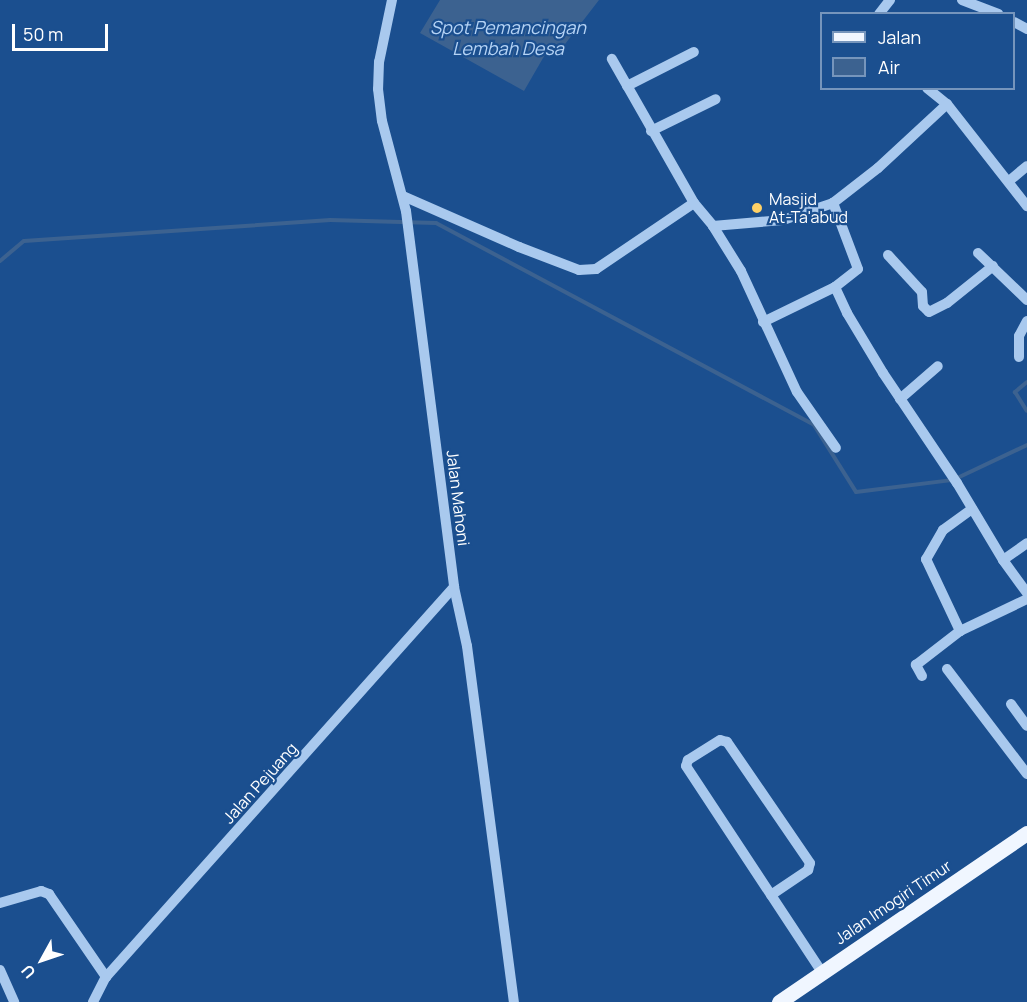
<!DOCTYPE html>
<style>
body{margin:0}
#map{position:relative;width:1027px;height:1002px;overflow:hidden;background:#1b4f8f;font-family:Manrope,sans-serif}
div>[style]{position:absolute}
.water>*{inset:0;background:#3c6290}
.stream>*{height:4px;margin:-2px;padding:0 2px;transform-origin:2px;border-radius:2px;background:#3c6290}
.minor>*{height:10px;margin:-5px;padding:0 5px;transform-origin:5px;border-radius:5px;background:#a9c9ee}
.major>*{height:15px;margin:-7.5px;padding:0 7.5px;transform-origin:7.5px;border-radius:7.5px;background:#f0f6ff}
.dots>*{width:16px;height:16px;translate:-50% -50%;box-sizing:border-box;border:3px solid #1b4f8f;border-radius:50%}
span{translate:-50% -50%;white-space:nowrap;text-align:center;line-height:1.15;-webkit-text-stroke:4.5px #1b4f8f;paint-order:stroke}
.poi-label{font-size:16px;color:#fff}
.left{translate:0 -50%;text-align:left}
.street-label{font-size:16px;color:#fff}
.water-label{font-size:18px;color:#b5d3f5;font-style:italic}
.legend{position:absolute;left:820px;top:12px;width:195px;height:78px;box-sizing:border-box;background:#1b4f8f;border:2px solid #7695bc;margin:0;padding:8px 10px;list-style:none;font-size:18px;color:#fff}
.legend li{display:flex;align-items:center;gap:12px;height:30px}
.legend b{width:30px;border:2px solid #7695bc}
.north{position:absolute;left:12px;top:930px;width:60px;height:60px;-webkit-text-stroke:4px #1b4f8f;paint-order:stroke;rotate:230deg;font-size:16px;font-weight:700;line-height:24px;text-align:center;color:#fff}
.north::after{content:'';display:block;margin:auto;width:21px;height:27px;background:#fff;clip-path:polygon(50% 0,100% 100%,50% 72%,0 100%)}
.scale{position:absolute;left:12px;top:24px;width:96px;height:27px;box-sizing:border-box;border:3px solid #fff;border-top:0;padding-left:8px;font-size:18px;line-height:21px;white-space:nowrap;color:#fff;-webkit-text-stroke:4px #1b4f8f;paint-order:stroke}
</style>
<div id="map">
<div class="water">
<div style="clip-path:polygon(440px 0,599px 0,562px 48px,554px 43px,550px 46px,524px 91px,420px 33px)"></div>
</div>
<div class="stream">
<div style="left:0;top:261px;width:31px;rotate:-40deg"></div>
<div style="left:24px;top:241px;width:307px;rotate:-3.9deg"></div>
<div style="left:330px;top:220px;width:106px;rotate:1.6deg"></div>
<div style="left:436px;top:223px;width:429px;rotate:28.1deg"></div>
<div style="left:814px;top:425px;width:79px;rotate:57.9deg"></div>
<div style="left:856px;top:492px;width:98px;rotate:-7.1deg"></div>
<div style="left:953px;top:480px;width:82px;rotate:-25.3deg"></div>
<div style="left:1027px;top:382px;width:16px;rotate:140deg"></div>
<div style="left:1015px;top:392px;width:22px;rotate:58deg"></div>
</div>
<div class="minor">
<div style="left:392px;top:0;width:63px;rotate:101.8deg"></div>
<div style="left:379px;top:62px;width:27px;rotate:92deg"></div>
<div style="left:378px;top:89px;width:32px;rotate:83deg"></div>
<div style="left:382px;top:121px;width:93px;rotate:75.1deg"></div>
<div style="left:406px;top:211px;width:379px;rotate:82.7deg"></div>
<div style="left:454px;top:587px;width:60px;rotate:77.6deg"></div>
<div style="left:467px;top:646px;width:359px;rotate:82.5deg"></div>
<div style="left:962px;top:0;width:39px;rotate:21deg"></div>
<div style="left:879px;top:14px;width:18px;rotate:-52deg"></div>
<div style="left:1014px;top:22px;width:15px;rotate:28deg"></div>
<div style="left:627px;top:86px;width:75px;rotate:-26.9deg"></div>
<div style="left:927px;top:88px;width:26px;rotate:39deg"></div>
<div style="left:947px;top:104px;width:130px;rotate:51.9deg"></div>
<div style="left:651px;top:131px;width:72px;rotate:-26.2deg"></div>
<div style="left:1009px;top:181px;width:23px;rotate:-40deg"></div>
<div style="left:403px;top:196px;width:127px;rotate:23.7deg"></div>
<div style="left:519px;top:247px;width:64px;rotate:21deg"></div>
<div style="left:579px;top:270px;width:17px;rotate:-3deg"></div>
<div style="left:596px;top:269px;width:118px;rotate:-34deg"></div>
<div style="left:694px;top:203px;width:166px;rotate:-119.7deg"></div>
<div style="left:694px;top:203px;width:30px;rotate:50deg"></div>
<div style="left:713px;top:226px;width:53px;rotate:58.1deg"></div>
<div style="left:741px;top:271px;width:133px;rotate:65.2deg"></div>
<div style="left:797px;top:392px;width:68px;rotate:55.1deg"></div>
<div style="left:713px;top:226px;width:70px;rotate:-4.9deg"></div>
<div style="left:783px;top:220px;width:53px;rotate:-18.8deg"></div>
<div style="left:833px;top:203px;width:57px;rotate:-37.9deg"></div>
<div style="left:878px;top:168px;width:94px;rotate:-42.8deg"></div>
<div style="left:978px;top:253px;width:68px;rotate:43.8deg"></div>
<div style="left:888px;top:255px;width:50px;rotate:47.4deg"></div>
<div style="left:922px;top:292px;width:14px;rotate:86deg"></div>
<div style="left:923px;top:306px;width:8px;rotate:45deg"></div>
<div style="left:929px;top:312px;width:20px;rotate:-27deg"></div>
<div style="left:947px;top:303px;width:59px;rotate:-38.8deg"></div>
<div style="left:835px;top:287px;width:29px;rotate:65deg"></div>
<div style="left:847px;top:313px;width:70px;rotate:59deg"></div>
<div style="left:883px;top:373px;width:133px;rotate:56.1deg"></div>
<div style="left:957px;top:483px;width:90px;rotate:59.1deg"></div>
<div style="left:1003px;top:560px;width:41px;rotate:54deg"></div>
<div style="left:763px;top:322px;width:80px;rotate:-25.9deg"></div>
<div style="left:835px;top:287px;width:29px;rotate:-38deg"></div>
<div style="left:858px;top:269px;width:71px;rotate:-110.7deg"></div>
<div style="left:1019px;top:357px;width:21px;rotate:-90deg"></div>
<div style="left:1019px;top:336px;width:17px;rotate:-62deg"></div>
<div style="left:900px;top:399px;width:50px;rotate:-41deg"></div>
<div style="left:972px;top:509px;width:36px;rotate:144deg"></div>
<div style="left:943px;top:530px;width:34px;rotate:120deg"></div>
<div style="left:926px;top:559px;width:80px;rotate:64.7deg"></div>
<div style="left:960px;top:631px;width:74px;rotate:-25.5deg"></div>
<div style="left:1003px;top:560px;width:29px;rotate:-35deg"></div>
<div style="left:947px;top:669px;width:132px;rotate:52.7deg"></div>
<div style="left:922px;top:676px;width:13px;rotate:-119deg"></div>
<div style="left:916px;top:665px;width:56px;rotate:-37.7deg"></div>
<div style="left:1011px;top:704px;width:27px;rotate:54deg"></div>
<div style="left:771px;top:895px;width:45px;rotate:-34deg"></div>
<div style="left:808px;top:870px;width:7px;rotate:-74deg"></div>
<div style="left:810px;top:863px;width:147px;rotate:-124.4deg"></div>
<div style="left:727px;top:742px;width:7px;rotate:-164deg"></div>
<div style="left:720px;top:740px;width:38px;rotate:148deg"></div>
<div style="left:688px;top:760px;width:6px;rotate:108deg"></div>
<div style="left:686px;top:766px;width:247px;rotate:56.6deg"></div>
<div style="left:0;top:903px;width:43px;rotate:-16.3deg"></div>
<div style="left:41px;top:891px;width:9px;rotate:21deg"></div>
<div style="left:49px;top:894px;width:101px;rotate:55.5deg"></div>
<div style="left:0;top:970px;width:35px;rotate:66deg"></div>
<div style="left:93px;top:1002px;width:28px;rotate:-63deg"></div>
<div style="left:106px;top:977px;width:523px;rotate:-48.26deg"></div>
</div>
<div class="major">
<div style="left:779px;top:1002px;width:300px;rotate:-34.3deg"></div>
</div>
<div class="dots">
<div style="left:757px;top:208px;background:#ffd166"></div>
</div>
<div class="poi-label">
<span class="left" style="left:769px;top:208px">Masjid<br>At-Ta'abud</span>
</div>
<div class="street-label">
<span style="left:458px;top:498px;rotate:83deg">Jalan Mahoni</span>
<span style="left:260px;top:783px;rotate:-48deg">Jalan Pejuang</span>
<span style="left:893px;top:902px;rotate:-34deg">Jalan Imogiri Timur</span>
</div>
<div class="water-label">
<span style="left:508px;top:38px">Spot Pemancingan<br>Lembah Desa</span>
</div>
<ul class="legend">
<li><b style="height:8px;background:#f0f6ff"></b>Jalan</li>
<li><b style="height:16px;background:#3c6290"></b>Air</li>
</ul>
<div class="north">U</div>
<div class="scale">50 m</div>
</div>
